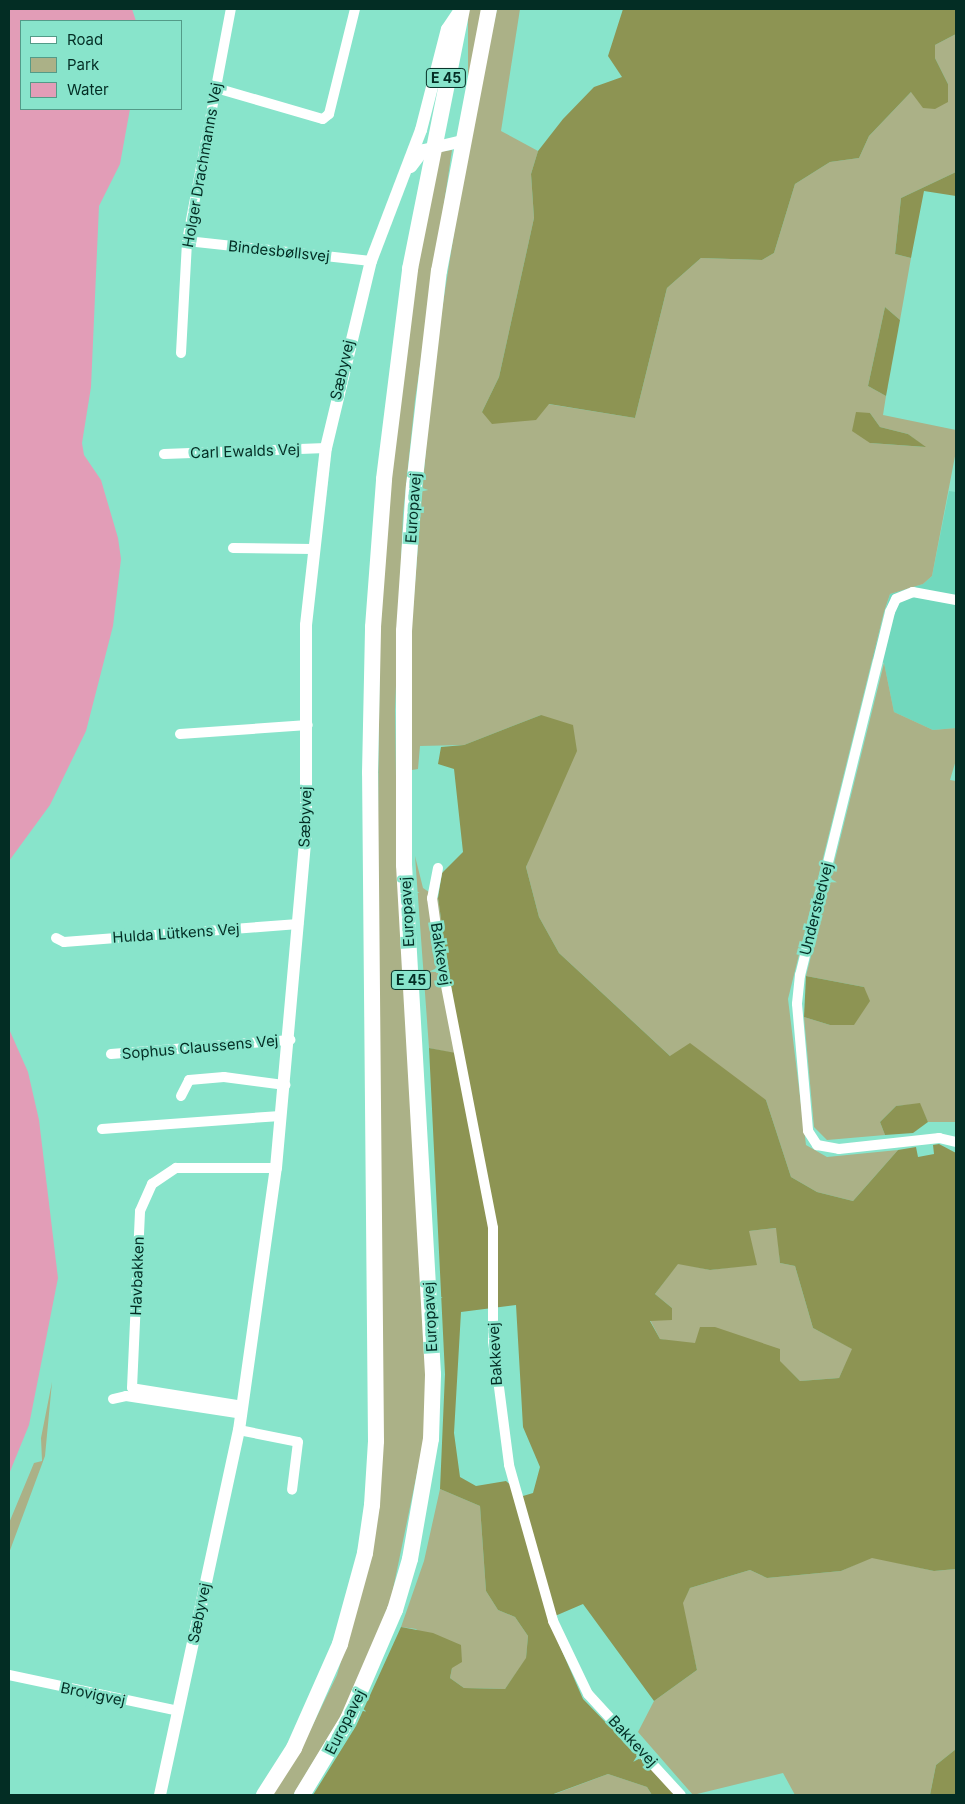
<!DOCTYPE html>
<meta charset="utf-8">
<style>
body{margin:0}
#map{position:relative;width:965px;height:1804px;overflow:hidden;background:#88e4cb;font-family:Inter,sans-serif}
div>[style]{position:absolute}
.built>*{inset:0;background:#71d8bd}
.green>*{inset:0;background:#abb187;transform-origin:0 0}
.forest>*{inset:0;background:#8d9453}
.water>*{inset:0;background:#e29db7}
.minor>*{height:10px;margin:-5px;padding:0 5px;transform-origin:5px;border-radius:5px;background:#fff}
.tertiary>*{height:12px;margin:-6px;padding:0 6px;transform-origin:6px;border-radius:6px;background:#fff}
.primary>*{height:16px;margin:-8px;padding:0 8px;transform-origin:8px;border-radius:8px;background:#fff}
span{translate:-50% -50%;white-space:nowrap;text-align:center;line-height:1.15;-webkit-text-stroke:5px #88e4cb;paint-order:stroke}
.shield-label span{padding:1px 4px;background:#88e4cb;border:1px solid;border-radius:4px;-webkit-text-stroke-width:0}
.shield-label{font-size:14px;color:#032d24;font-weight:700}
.street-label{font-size:15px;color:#032d24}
.frame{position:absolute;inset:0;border:10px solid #032d24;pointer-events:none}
.legend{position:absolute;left:20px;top:20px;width:162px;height:90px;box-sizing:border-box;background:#88e4cb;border:1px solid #539b88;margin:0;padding:6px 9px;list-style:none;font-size:15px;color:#032d24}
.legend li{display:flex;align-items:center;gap:10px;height:25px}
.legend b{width:25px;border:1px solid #539b88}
</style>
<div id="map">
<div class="built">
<div style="clip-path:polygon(949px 491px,956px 492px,956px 728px,933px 730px,894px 712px,884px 663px,872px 659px,890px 594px,923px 584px,932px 576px)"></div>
</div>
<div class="green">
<div style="left:468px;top:9px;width:13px;height:132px"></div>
<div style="clip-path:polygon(evenodd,497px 9px,520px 9px,501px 131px,538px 151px,531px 174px,534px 218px,499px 377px,482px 412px,548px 404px,635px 418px,667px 288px,701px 258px,762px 260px,774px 253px,795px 184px,830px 162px,859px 158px,869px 136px,911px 92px,948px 84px,935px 58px,935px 45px,956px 34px,956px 172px,901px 198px,895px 254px,911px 258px,900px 320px,885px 307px,868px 386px,886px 396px,883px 415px,956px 430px,956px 451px,932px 576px,923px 584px,890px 594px,884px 612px,788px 999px,806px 1145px,827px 1157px,898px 1150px,853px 1201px,817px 1192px,791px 1177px,766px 1100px,670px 1056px,559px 953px,539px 917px,526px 867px,539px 831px,541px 715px,464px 745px,420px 746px,418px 769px,412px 770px,411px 632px,432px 374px,468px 143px,497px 9px,870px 413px,880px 427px,908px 434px,925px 447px,870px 443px,870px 413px)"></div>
<div style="clip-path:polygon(452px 150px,415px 400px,403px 514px,395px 710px,397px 845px,427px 1385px,424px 1439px,391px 1599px,350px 1701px,293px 1795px,271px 1795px,306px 1739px,337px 1675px,370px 1562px,380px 631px,394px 437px,417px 273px,438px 152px)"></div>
<div style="clip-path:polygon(884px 663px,894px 712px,933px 730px,956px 728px,956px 760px,950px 780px,956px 781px,956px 1122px,928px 1122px,919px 1104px,896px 1106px,880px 1122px,885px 1135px,827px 1140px,814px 1127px,804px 1017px,830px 1025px,864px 987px,806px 976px)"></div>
<div style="clip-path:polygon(415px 856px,423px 888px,438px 898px,461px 1055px,429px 1048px)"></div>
<div style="clip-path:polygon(777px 1228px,780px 1263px,795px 1266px,813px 1328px,853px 1349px,839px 1378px,800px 1381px,779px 1361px,660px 1339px,650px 1320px,672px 1320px,672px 1308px,655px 1294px,678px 1263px,710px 1270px,756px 1264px,748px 1231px)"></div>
<div style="clip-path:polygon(52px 1382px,45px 1456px,9px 1553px,9px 1523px,34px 1463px,42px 1461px,41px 1438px)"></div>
<div style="clip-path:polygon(440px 1489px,480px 1506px,486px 1591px,498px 1610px,515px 1617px,528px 1636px,526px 1659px,505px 1689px,464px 1688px,450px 1678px,452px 1668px,416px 1629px,401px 1627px,424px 1561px)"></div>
<div style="clip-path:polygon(872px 1557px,934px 1571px,956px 1569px,956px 1749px,936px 1765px,930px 1795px,795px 1795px,783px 1773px,693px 1795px,638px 1732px,654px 1701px,697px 1670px,682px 1603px,690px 1588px,750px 1570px,767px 1578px,841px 1571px)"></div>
<div style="clip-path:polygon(608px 1774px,647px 1787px,652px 1795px,552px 1795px)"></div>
</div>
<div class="forest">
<div style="clip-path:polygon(623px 9px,956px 9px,956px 34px,935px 45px,935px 58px,948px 84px,948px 102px,935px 109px,923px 108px,911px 92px,869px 136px,859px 158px,830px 162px,795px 184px,774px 253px,762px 260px,701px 258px,667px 288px,635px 418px,549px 404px,536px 420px,492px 424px,482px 412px,499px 377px,534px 218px,531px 174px,538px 151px,563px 119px,594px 87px,622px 77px,608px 56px)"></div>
<div style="clip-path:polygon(956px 172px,956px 196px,924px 191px,911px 258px,895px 254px,901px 198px)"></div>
<div style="clip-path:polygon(885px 307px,900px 320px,886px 396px,868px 386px)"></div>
<div style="clip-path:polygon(856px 412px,870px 413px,880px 427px,908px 434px,926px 447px,870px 443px,852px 431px)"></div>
<div style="clip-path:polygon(evenodd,541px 715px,573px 725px,577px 751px,526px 867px,539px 917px,559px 953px,670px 1056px,690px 1043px,766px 1100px,791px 1177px,817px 1192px,853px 1201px,898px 1150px,916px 1147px,918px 1157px,934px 1154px,933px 1145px,939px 1144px,956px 1153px,956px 1569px,934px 1571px,872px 1558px,841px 1571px,767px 1578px,750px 1570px,690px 1588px,683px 1603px,697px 1670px,654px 1701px,583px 1604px,548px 1619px,583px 1699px,676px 1795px,652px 1795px,647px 1787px,608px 1774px,551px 1795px,313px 1795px,356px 1726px,401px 1627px,433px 1633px,461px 1645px,462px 1662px,452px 1668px,450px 1678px,464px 1688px,505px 1689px,526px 1658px,528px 1636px,515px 1617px,498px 1610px,486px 1591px,480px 1506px,440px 1489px,445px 1374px,429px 1048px,461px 1054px,438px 898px,442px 873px,463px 852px,454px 769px,438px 764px,441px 747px,464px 745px,541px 715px,776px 1228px,780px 1263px,795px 1266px,813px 1328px,852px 1349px,839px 1378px,800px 1381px,780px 1361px,780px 1349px,715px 1327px,700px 1327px,695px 1343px,660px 1339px,650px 1321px,672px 1320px,672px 1308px,655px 1294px,678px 1264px,710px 1270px,757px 1265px,749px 1231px,776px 1228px,541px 715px,516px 1305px,523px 1427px,540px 1467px,533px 1493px,523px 1496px,506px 1481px,476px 1486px,460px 1477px,454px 1433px,461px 1312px,516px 1305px)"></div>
<div style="clip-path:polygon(806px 976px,864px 987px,870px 1001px,854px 1025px,830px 1025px,804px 1017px)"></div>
<div style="clip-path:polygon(920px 1103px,928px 1122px,913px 1133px,885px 1135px,880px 1122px,896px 1106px)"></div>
<div style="clip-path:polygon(956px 1749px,956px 1795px,930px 1795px,936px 1765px)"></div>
</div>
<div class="water">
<div style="clip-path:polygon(9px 9px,132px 9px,136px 21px,21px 21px,21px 109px,130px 109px,120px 164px,99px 206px,91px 387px,82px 443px,84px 455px,101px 480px,118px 538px,121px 559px,113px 626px,86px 731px,50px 805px,9px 861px)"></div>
<div style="clip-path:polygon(9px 1029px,28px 1072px,39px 1120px,58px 1278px,29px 1425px,9px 1474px)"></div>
</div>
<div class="minor">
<div style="left:216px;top:88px;width:111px;rotate:16.2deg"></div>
<div style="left:323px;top:119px;width:8px;rotate:-40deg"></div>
<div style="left:329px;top:114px;width:108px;rotate:-76.1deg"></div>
<div style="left:187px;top:241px;width:185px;rotate:6.2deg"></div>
<div style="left:181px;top:353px;width:112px;rotate:-86.9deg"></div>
<div style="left:187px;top:241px;width:236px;rotate:-79.3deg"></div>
<div style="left:164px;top:454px;width:162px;rotate:-2.1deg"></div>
<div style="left:233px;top:548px;width:80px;rotate:0.7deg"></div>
<div style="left:956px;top:600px;width:44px;rotate:-169.5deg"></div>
<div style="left:913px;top:592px;width:18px;rotate:158deg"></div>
<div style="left:896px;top:599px;width:14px;rotate:115deg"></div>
<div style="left:890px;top:612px;width:374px;rotate:103.9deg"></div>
<div style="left:800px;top:975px;width:29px;rotate:96deg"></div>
<div style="left:797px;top:1004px;width:127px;rotate:85deg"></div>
<div style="left:808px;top:1131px;width:17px;rotate:57deg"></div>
<div style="left:817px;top:1145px;width:22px;rotate:10deg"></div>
<div style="left:839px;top:1149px;width:101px;rotate:-6.3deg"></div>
<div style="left:939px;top:1138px;width:17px;rotate:13deg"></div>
<div style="left:180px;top:734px;width:128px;rotate:-4deg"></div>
<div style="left:438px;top:868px;width:31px;rotate:101deg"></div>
<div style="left:432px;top:898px;width:58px;rotate:82deg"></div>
<div style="left:440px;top:955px;width:278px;rotate:79deg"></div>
<div style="left:493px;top:1228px;width:113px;rotate:90deg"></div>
<div style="left:493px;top:1341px;width:125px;rotate:82.6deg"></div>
<div style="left:509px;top:1465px;width:162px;rotate:74.2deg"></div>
<div style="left:553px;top:1621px;width:81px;rotate:64.4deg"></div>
<div style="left:588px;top:1694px;width:137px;rotate:47.4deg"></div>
<div style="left:56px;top:938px;width:9px;rotate:27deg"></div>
<div style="left:64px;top:942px;width:235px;rotate:-4.4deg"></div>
<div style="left:111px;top:1054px;width:180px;rotate:-4.5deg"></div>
<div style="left:181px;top:1096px;width:18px;rotate:-63deg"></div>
<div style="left:189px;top:1080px;width:35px;rotate:-5deg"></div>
<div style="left:224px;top:1077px;width:62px;rotate:7.5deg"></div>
<div style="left:102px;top:1129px;width:179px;rotate:-4.2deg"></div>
<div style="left:113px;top:1399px;width:13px;rotate:-13deg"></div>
<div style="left:126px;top:1396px;width:117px;rotate:8.8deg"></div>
<div style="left:243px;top:1406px;width:112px;rotate:-170.8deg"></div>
<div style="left:132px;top:1388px;width:177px;rotate:-87.4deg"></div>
<div style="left:140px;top:1211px;width:30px;rotate:-66deg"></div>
<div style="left:152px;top:1184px;width:29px;rotate:-34deg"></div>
<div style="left:176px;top:1168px;width:100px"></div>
<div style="left:239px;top:1430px;width:60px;rotate:11.5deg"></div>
<div style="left:298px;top:1442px;width:48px;rotate:97.1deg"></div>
<div style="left:9px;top:1675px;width:173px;rotate:12deg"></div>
</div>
<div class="tertiary">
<div style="left:411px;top:167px;width:21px;rotate:-53deg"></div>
<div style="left:424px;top:150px;width:37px;rotate:-13deg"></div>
<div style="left:160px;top:1795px;width:373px;rotate:-77.8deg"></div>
<div style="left:239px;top:1430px;width:265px;rotate:-82deg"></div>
<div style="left:276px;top:1168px;width:337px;rotate:-84.9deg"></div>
<div style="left:306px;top:832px;width:207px;rotate:-90deg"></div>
<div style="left:306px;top:625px;width:178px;rotate:-83.6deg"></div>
<div style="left:326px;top:448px;width:192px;rotate:-76.5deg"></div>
<div style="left:371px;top:261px;width:140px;rotate:-69.1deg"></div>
<div style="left:421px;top:130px;width:104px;rotate:-75.6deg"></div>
<div style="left:447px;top:29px;width:22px;rotate:-56deg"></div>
</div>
<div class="primary">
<div style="left:264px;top:1795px;width:56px;rotate:-57.4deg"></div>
<div style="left:294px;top:1748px;width:114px;rotate:-66.1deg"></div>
<div style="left:340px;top:1644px;width:94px;rotate:-74.6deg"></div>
<div style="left:365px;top:1553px;width:49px;rotate:-81.7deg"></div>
<div style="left:372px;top:1505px;width:64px;rotate:-86.4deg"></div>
<div style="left:376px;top:1441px;width:668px;rotate:-90.51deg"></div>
<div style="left:370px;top:773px;width:146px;rotate:-88.8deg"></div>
<div style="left:373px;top:627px;width:148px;rotate:-85.7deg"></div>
<div style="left:384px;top:479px;width:212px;rotate:-82.9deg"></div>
<div style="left:410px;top:269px;width:265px;rotate:-78.7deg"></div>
<div style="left:302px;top:1795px;width:89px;rotate:-58.8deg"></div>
<div style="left:348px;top:1719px;width:119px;rotate:-66.7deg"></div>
<div style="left:395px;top:1610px;width:53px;rotate:-73.6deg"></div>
<div style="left:410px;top:1559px;width:122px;rotate:-80.1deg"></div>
<div style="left:431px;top:1439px;width:65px;rotate:-88.2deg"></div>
<div style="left:433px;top:1374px;width:510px;rotate:-93.26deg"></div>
<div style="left:404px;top:865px;width:234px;rotate:-90deg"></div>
<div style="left:404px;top:631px;width:145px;rotate:-86.1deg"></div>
<div style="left:414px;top:486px;width:216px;rotate:-83.4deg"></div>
<div style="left:439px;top:271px;width:267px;rotate:-79.2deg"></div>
</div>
<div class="shield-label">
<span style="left:446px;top:78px">E 45</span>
<span style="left:411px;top:980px">E 45</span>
</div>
<div class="street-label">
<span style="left:202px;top:165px;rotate:-80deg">Holger Drachmanns Vej</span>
<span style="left:279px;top:251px;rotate:6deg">Bindesbøllsvej</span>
<span style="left:342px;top:370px;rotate:-77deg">Sæbyvej</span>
<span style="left:245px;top:451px;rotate:-2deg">Carl Ewalds Vej</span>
<span style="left:413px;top:508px;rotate:-86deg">Europavej</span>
<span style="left:305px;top:817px;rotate:-88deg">Sæbyvej</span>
<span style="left:816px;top:909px;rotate:-76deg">Understedvej</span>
<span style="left:407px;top:912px;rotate:-93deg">Europavej</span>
<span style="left:176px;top:933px;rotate:-4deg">Hulda Lütkens Vej</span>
<span style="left:441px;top:954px;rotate:81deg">Bakkevej</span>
<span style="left:200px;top:1047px;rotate:-5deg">Sophus Claussens Vej</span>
<span style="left:137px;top:1276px;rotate:-88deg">Havbakken</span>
<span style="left:430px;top:1317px;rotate:-93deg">Europavej</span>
<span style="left:495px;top:1354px;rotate:-93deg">Bakkevej</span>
<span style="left:199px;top:1613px;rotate:-78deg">Sæbyvej</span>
<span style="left:93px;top:1694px;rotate:12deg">Brovigvej</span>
<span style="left:345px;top:1722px;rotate:-63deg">Europavej</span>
<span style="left:633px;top:1741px;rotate:47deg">Bakkevej</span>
</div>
<div class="frame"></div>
<ul class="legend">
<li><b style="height:6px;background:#fff"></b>Road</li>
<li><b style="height:14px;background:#abb187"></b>Park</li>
<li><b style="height:14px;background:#e29db7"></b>Water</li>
</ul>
</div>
